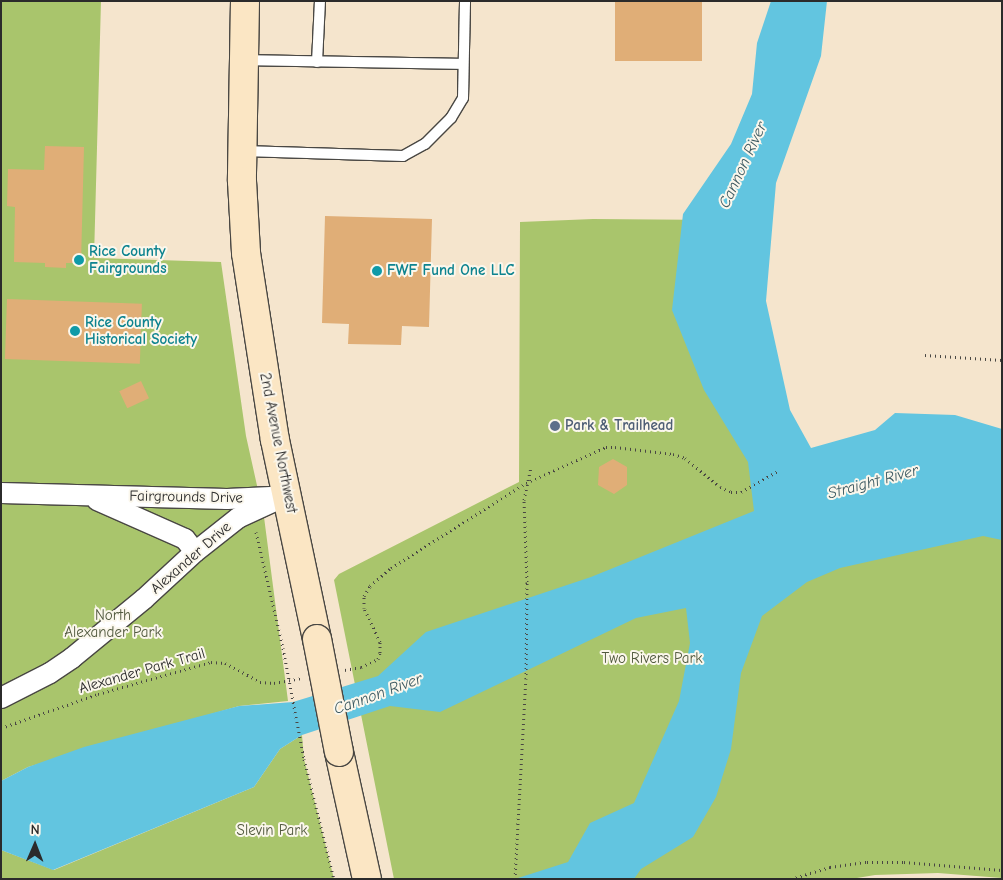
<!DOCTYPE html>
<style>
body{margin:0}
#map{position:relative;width:1003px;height:880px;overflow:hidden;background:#f5e5cd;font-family:"Comic Neue",sans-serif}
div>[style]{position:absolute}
.green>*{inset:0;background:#a9c56c}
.water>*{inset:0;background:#62c5e0}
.building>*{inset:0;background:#e0ae77;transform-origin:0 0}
.path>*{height:3px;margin-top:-1.5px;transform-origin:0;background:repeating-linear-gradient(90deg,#494743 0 1px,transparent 0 5px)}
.roads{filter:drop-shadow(1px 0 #494743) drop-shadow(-1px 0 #494743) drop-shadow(0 1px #494743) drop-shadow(0 -1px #494743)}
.lane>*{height:10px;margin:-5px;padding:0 5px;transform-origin:5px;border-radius:5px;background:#fff}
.street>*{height:20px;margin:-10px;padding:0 10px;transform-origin:10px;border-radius:10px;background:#fff}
.secondary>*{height:28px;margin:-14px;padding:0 14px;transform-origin:14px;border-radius:14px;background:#fbe6c4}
.path-bridge>*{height:3px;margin-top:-1.5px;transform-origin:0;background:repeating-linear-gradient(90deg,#494743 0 1px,transparent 0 5px)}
.bridges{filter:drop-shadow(1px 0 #494743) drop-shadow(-1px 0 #494743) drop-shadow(0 1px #494743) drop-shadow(0 -1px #494743)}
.secondary-bridge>*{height:28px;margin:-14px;padding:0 14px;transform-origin:14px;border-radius:14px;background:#fbe6c4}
.dots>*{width:14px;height:14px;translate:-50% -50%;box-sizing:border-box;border:2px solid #fbf7ec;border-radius:50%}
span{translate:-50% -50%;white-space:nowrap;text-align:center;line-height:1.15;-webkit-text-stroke:4px #fbf7ec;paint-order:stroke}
.culture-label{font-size:15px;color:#0d838f;font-weight:700}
.left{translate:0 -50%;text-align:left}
.service-label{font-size:15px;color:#4e5e75;font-weight:700}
.street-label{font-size:15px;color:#2b2b2b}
.park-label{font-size:15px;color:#51593e}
.water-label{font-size:16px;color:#3c5961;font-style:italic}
.frame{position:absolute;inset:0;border:2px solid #2b2b2b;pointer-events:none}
.north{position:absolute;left:10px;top:820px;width:50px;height:50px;-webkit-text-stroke:4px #fbf7ec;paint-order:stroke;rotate:1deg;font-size:14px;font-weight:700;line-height:20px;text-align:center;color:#2b2b2b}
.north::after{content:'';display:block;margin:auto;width:18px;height:22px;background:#2b2b2b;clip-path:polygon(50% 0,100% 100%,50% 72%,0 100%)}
</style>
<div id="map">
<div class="green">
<div style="clip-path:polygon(1px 1px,101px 1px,94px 258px,221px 262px,246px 436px,264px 517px,288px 701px,239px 706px,28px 767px,1px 781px)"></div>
<div style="clip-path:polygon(593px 219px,719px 220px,805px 499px,1002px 473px,1002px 878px,938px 873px,875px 875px,851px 879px,394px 879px,334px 580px,339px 574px,519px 482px,520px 222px)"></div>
<div style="clip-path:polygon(302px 735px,304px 759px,334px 879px,1px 879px,1px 850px,54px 870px,254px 787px,280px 749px)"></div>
</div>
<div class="water">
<div style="clip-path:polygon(771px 1px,827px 1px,821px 56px,776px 183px,766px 301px,790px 410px,811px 448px,875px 430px,895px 413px,955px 415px,1002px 429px,1002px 540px,983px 536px,840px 568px,807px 582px,762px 616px,741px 673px,731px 749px,716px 797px,693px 837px,641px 869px,634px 879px,515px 879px,568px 862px,590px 823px,634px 803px,679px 701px,690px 643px,686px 608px,636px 618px,440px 712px,390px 706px,302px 735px,280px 749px,254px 787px,53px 870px,1px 850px,1px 781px,28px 767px,84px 747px,239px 706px,293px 702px,378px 676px,426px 632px,591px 577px,754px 511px,748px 462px,704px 390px,672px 310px,683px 214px,731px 144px,752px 94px,757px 43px)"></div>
</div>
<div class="building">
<div style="left:615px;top:1px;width:87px;height:60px"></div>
<div style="clip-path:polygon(45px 146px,84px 147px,81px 263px,66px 263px,66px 268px,45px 267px,45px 263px,14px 262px,15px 207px,7px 206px,8px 169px,44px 170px)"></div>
<div style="clip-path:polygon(325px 216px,432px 219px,429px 327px,402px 326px,401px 345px,348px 344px,349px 324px,322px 323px)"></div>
<div style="left:7px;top:299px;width:135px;height:60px;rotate:2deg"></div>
<div style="left:141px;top:381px;width:19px;height:24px;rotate:65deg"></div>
<div style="clip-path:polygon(613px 459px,627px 467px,627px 485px,614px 494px,598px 485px,599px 467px)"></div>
</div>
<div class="path">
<div style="left:925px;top:355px;width:77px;rotate:3.7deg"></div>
<div style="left:256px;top:532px;width:119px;rotate:76.9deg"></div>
<div style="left:345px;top:670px;width:16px;rotate:-11deg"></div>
<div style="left:361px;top:667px;width:19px;rotate:-25deg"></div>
<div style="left:378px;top:659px;width:6px;rotate:-72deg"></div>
<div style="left:380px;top:653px;width:11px;rotate:-90deg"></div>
<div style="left:380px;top:642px;width:38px;rotate:-115deg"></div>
<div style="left:364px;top:608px;width:12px;rotate:-90deg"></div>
<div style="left:364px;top:596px;width:12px;rotate:-59deg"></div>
<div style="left:370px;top:586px;width:28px;rotate:-41deg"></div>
<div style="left:391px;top:568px;width:160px;rotate:-32.2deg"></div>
<div style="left:526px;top:483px;width:88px;rotate:-24.2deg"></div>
<div style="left:606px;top:447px;width:9px"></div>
<div style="left:615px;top:447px;width:58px;rotate:6.9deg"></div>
<div style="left:673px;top:454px;width:13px;rotate:18deg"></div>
<div style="left:685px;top:458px;width:45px;rotate:39.6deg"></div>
<div style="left:720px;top:487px;width:12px;rotate:24deg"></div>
<div style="left:731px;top:492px;width:10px"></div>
<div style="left:741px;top:492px;width:43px;rotate:-29.6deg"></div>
<div style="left:1px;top:728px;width:103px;rotate:-19.3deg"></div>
<div style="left:98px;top:694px;width:117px;rotate:-15.8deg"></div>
<div style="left:211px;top:662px;width:14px;rotate:4deg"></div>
<div style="left:225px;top:663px;width:40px;rotate:28deg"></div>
<div style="left:260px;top:682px;width:14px;rotate:4deg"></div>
<div style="left:274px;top:683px;width:28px;rotate:-10deg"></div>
<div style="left:304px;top:759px;width:124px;rotate:76deg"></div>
<div style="left:515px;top:879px;width:200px;rotate:-86.9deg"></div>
<div style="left:526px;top:679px;width:97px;rotate:-89.4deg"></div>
<div style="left:527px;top:582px;width:82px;rotate:-92.1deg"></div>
<div style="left:524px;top:500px;width:34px;rotate:-78deg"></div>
<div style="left:791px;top:879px;width:41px;rotate:-17.1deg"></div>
<div style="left:830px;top:867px;width:37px;rotate:-8deg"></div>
<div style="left:867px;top:862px;width:37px"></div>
<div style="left:904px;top:862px;width:98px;rotate:4.7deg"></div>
</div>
<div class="roads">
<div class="lane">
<div style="left:244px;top:60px;width:219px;rotate:1deg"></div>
<div style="left:317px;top:62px;width:61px;rotate:-87.2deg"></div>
<div style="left:243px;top:151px;width:160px;rotate:1.8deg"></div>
<div style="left:403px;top:156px;width:25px;rotate:-29deg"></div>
<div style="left:425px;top:144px;width:37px;rotate:-45deg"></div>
<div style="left:451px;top:118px;width:23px;rotate:-59deg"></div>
<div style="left:463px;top:98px;width:97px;rotate:-88.8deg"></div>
</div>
<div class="street">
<div style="left:1px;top:493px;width:226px;rotate:1.5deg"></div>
<div style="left:227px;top:499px;width:44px;rotate:-2.6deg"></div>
<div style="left:97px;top:500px;width:96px;rotate:23.9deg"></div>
<div style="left:185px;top:539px;width:16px;rotate:52deg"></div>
<div style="left:1px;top:698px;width:55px;rotate:-27deg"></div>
<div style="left:50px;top:673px;width:27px;rotate:-34deg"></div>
<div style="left:72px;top:658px;width:93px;rotate:-39.3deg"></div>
<div style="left:144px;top:599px;width:69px;rotate:-42.7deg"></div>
<div style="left:195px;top:552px;width:55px;rotate:-38.3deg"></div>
<div style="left:238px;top:518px;width:55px;rotate:-24.7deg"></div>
</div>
<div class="secondary">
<div style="left:245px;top:1px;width:180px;rotate:91deg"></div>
<div style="left:242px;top:181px;width:72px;rotate:86.8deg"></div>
<div style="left:246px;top:253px;width:189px;rotate:81.2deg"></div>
<div style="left:275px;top:440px;width:203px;rotate:78.1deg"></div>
<div style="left:339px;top:752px;width:130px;rotate:77.6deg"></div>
</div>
</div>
<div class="path-bridge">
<div style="left:283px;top:648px;width:113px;rotate:79.3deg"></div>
</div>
<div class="bridges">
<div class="secondary-bridge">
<div style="left:317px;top:639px;width:115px;rotate:79deg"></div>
</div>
</div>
<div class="dots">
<div style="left:79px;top:260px;background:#0f9aa8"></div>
<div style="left:377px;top:271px;background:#0f9aa8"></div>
<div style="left:75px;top:331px;background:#0f9aa8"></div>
<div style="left:555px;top:426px;background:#5c6f8a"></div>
</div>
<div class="culture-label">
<span class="left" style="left:89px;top:260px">Rice County<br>Fairgrounds</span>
<span class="left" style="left:387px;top:271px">FWF Fund One LLC</span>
<span class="left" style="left:85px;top:331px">Rice County<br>Historical Society</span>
</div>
<div class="service-label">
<span class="left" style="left:565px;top:426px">Park &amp; Trailhead</span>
</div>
<div class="street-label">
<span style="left:278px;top:443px;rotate:79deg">2nd Avenue Northwest</span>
<span style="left:186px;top:497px;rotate:1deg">Fairgrounds Drive</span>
<span style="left:191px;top:558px;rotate:-41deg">Alexander Drive</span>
<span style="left:142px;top:671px;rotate:-16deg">Alexander Park Trail</span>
</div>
<div class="park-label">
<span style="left:113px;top:624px">North<br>Alexander Park</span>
<span style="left:652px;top:659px">Two Rivers Park</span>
<span style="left:272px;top:831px">Slevin Park</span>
</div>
<div class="water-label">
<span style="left:743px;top:165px;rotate:-65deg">Cannon River</span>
<span style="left:873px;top:482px;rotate:-15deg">Straight River</span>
<span style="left:378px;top:694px;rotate:-20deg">Cannon River</span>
</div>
<div class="frame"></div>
<div class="north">N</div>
</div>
